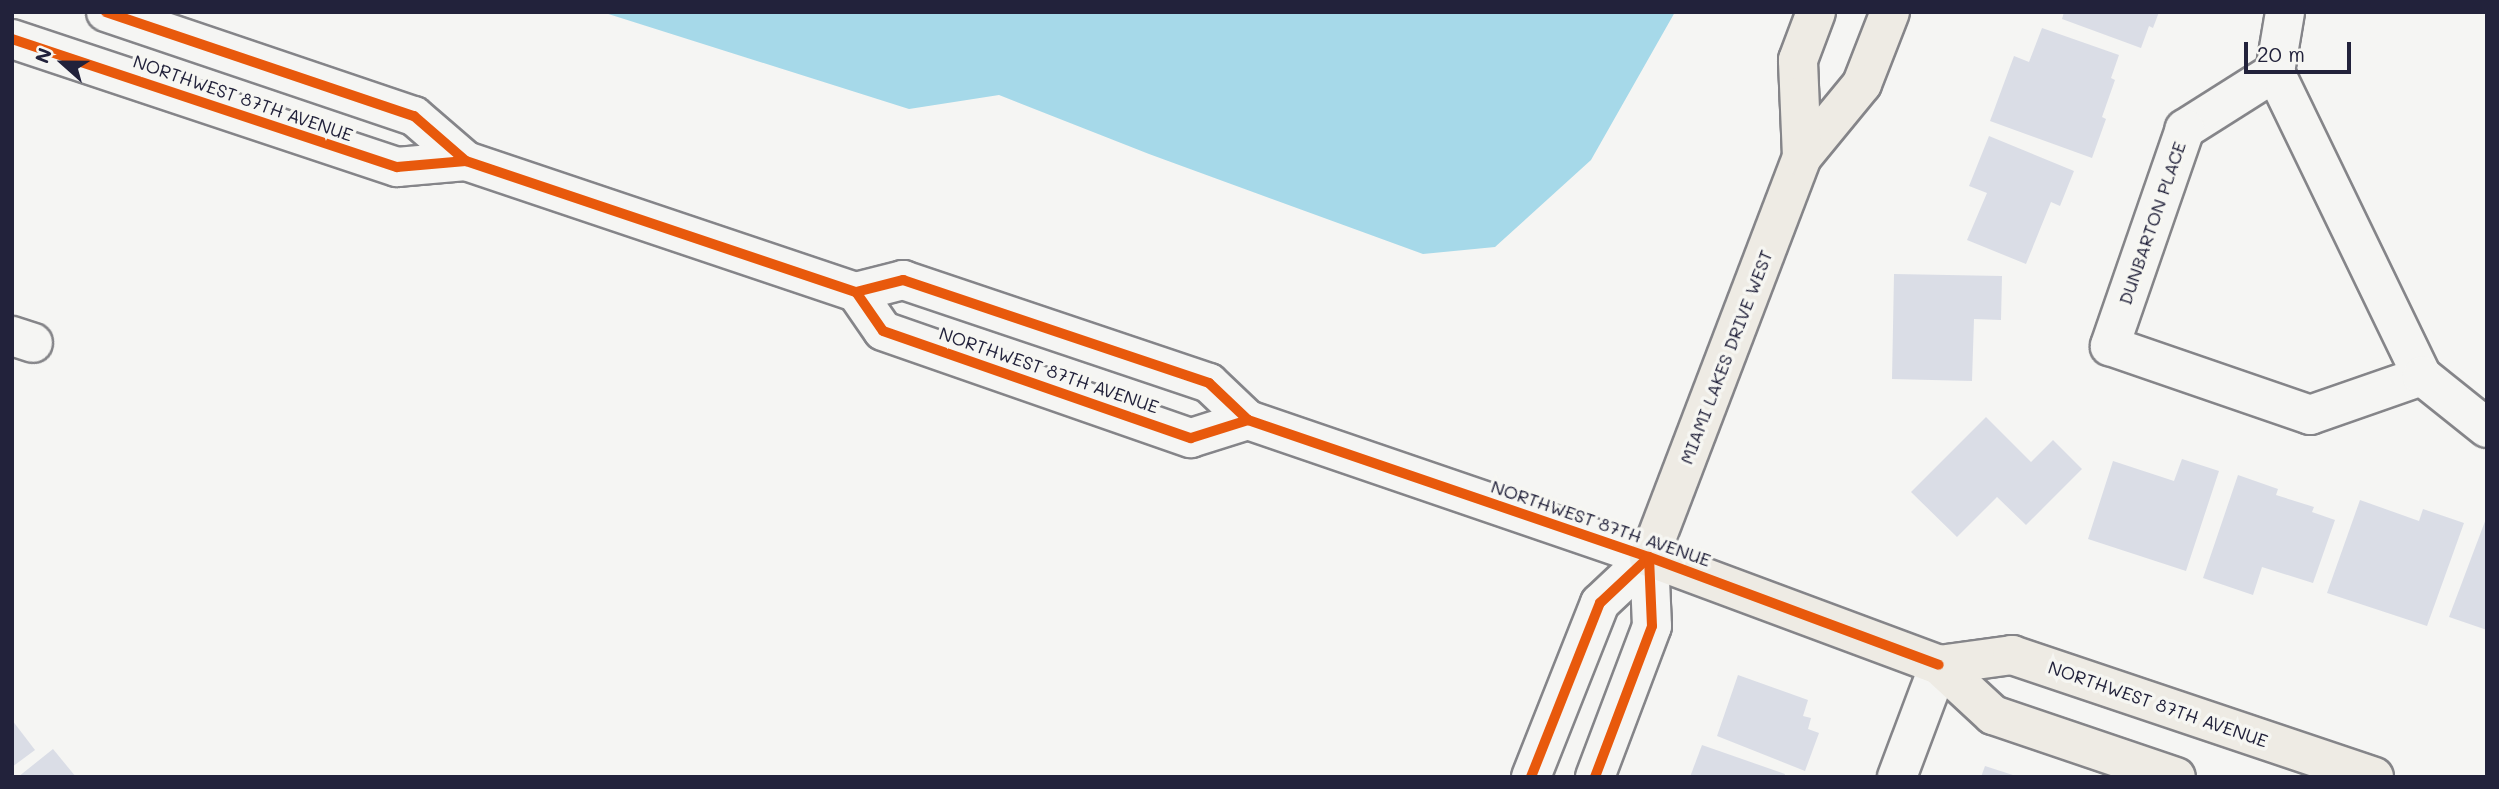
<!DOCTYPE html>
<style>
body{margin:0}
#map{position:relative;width:2499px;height:789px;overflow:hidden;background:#f5f5f3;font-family:Mali,sans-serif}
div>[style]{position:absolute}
.water>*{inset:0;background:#a6d9e9}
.building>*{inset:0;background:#dadde6}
.roads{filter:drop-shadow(2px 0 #858589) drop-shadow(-2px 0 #858589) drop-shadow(0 2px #858589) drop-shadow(0 -2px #858589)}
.minor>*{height:38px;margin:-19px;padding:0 19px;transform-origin:19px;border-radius:19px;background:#f5f5f3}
.major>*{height:38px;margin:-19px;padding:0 19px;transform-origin:19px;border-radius:19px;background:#eeebe4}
.cycleway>*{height:10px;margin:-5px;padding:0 5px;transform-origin:5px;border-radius:5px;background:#e8590c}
span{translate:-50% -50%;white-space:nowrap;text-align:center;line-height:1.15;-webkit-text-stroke:7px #f6f6f2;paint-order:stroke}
.street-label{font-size:18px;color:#22223b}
.frame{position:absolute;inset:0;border:14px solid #22223b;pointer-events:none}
.north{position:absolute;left:28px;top:28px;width:70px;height:70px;-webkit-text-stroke:5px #f6f6f2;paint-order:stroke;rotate:291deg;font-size:19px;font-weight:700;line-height:28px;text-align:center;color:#22223b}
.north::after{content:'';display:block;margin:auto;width:24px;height:32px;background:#22223b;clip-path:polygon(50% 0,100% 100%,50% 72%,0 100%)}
.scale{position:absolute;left:2244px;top:42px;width:107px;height:32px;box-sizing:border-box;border:4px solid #22223b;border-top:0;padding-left:9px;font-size:21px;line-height:24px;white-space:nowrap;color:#22223b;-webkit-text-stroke:5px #f6f6f2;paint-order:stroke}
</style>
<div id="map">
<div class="water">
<div style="clip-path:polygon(602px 12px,1675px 12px,1591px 160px,1495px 247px,1423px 254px,1149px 154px,999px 95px,909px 109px)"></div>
</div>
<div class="building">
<div style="clip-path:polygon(2064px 12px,2159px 12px,2153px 28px,2149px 26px,2141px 48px,2062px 19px)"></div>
<div style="clip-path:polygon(2042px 28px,2119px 55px,2111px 78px,2115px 80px,2102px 117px,2106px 119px,2092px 158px,1990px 121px,2014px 56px,2029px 62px)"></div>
<div style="clip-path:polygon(1989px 136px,2074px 171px,2060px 206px,2051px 202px,2026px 264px,1967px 240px,1987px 193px,1969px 186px)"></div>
<div style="clip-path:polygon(1894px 274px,2002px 276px,2001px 320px,1974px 319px,1972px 381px,1892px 379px)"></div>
<div style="clip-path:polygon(1986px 417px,2031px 462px,2053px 440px,2082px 469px,2026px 525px,1997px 497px,1957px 537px,1911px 492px)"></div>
<div style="clip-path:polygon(2182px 459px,2219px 471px,2186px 571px,2088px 539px,2113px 461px,2174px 481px)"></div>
<div style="clip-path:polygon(2238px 475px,2278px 489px,2276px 495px,2314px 507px,2312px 512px,2335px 520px,2313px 583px,2262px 567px,2253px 595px,2203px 578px)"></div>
<div style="clip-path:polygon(2360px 500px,2419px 521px,2423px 509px,2464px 523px,2427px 626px,2327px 593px)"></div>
<div style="clip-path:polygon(2487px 516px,2487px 630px,2449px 617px)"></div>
<div style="clip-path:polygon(1738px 675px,1808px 700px,1803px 716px,1811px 718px,1808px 729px,1819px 733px,1805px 771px,1717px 736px)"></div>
<div style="clip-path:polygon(12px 720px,35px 750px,12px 767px)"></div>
<div style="clip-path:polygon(1702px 745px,1785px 774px,1784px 777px,1690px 777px)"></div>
<div style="clip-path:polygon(53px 749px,76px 777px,18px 777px)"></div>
<div style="clip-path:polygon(1985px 766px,2016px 776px,2016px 777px,1981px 777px)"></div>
</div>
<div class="roads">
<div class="minor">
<div style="left:106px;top:12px;width:325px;rotate:18.7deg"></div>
<div style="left:414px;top:116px;width:69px;rotate:40.9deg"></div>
<div style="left:466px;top:161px;width:411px;rotate:18.6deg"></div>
<div style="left:856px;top:292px;width:49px;rotate:-14.3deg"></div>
<div style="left:903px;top:280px;width:323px;rotate:18.6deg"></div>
<div style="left:1209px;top:383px;width:54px;rotate:43.5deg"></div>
<div style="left:1248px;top:420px;width:424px;rotate:18.9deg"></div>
<div style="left:12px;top:39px;width:406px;rotate:18.4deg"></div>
<div style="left:397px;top:167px;width:69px;rotate:-5deg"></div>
<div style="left:2275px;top:72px;width:107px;rotate:147.7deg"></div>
<div style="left:2185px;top:129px;width:230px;rotate:109.1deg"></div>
<div style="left:2110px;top:346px;width:212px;rotate:19deg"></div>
<div style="left:2310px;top:415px;width:119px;rotate:-19.2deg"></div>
<div style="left:2275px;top:72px;width:338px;rotate:64.2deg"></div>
<div style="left:2422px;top:376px;width:83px;rotate:38.7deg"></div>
<div style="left:2275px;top:72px;width:61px;rotate:-80.5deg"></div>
<div style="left:856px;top:292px;width:47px;rotate:55.3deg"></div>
<div style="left:883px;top:331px;width:326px;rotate:19.2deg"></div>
<div style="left:1191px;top:438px;width:60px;rotate:-17.5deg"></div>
<div style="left:12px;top:336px;width:22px;rotate:18deg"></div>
<div style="left:1531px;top:777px;width:187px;rotate:-68.4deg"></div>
<div style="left:1600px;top:603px;width:67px;rotate:-43.2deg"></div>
<div style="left:1595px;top:777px;width:161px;rotate:-69.3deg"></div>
<div style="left:1652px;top:626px;width:69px;rotate:-92.5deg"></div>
<div style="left:1897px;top:777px;width:120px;rotate:-69.4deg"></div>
</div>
<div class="major">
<div style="left:1890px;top:12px;width:77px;rotate:111.3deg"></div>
<div style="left:1862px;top:84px;width:94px;rotate:129.4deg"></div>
<div style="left:1802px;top:157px;width:428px;rotate:110.9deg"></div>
<div style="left:1649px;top:557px;width:309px;rotate:20.4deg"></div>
<div style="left:1939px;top:665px;width:74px;rotate:42.8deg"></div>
<div style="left:1993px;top:715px;width:193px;rotate:18.7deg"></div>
<div style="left:1802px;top:157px;width:97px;rotate:-92.4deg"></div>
<div style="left:1798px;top:60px;width:51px;rotate:-69.4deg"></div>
<div style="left:1939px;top:665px;width:74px;rotate:-7.8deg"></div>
<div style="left:2012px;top:655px;width:382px;rotate:18.6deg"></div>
</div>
</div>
<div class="cycleway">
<div style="left:106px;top:12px;width:325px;rotate:18.7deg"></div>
<div style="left:414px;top:116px;width:69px;rotate:40.9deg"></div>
<div style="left:466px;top:161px;width:411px;rotate:18.6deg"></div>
<div style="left:856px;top:292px;width:49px;rotate:-14.3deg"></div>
<div style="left:903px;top:280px;width:323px;rotate:18.6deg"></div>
<div style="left:1209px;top:383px;width:54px;rotate:43.5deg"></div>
<div style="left:1248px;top:420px;width:424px;rotate:18.9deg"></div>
<div style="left:1649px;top:557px;width:309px;rotate:20.4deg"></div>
<div style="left:12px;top:39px;width:406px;rotate:18.4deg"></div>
<div style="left:397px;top:167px;width:69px;rotate:-5deg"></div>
<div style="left:856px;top:292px;width:47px;rotate:55.3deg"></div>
<div style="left:883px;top:331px;width:326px;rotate:19.2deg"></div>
<div style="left:1191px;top:438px;width:60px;rotate:-17.5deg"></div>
<div style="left:1531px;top:777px;width:187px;rotate:-68.4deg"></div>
<div style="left:1600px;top:603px;width:67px;rotate:-43.2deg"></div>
<div style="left:1595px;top:777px;width:161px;rotate:-69.3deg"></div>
<div style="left:1652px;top:626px;width:69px;rotate:-92.5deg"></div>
</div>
<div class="street-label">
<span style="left:243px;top:98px;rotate:19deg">NORTHWEST 87TH AVENUE</span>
<span style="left:2152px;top:223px;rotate:-71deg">DUNBARTON PLACE</span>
<span style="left:1726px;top:357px;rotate:-69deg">MIAMI LAKES DRIVE WEST</span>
<span style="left:1049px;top:370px;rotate:19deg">NORTHWEST 87TH AVENUE</span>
<span style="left:1601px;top:523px;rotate:19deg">NORTHWEST 87TH AVENUE</span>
<span style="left:2158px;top:704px;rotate:19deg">NORTHWEST 87TH AVENUE</span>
</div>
<div class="frame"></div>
<div class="north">N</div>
<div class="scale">20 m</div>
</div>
